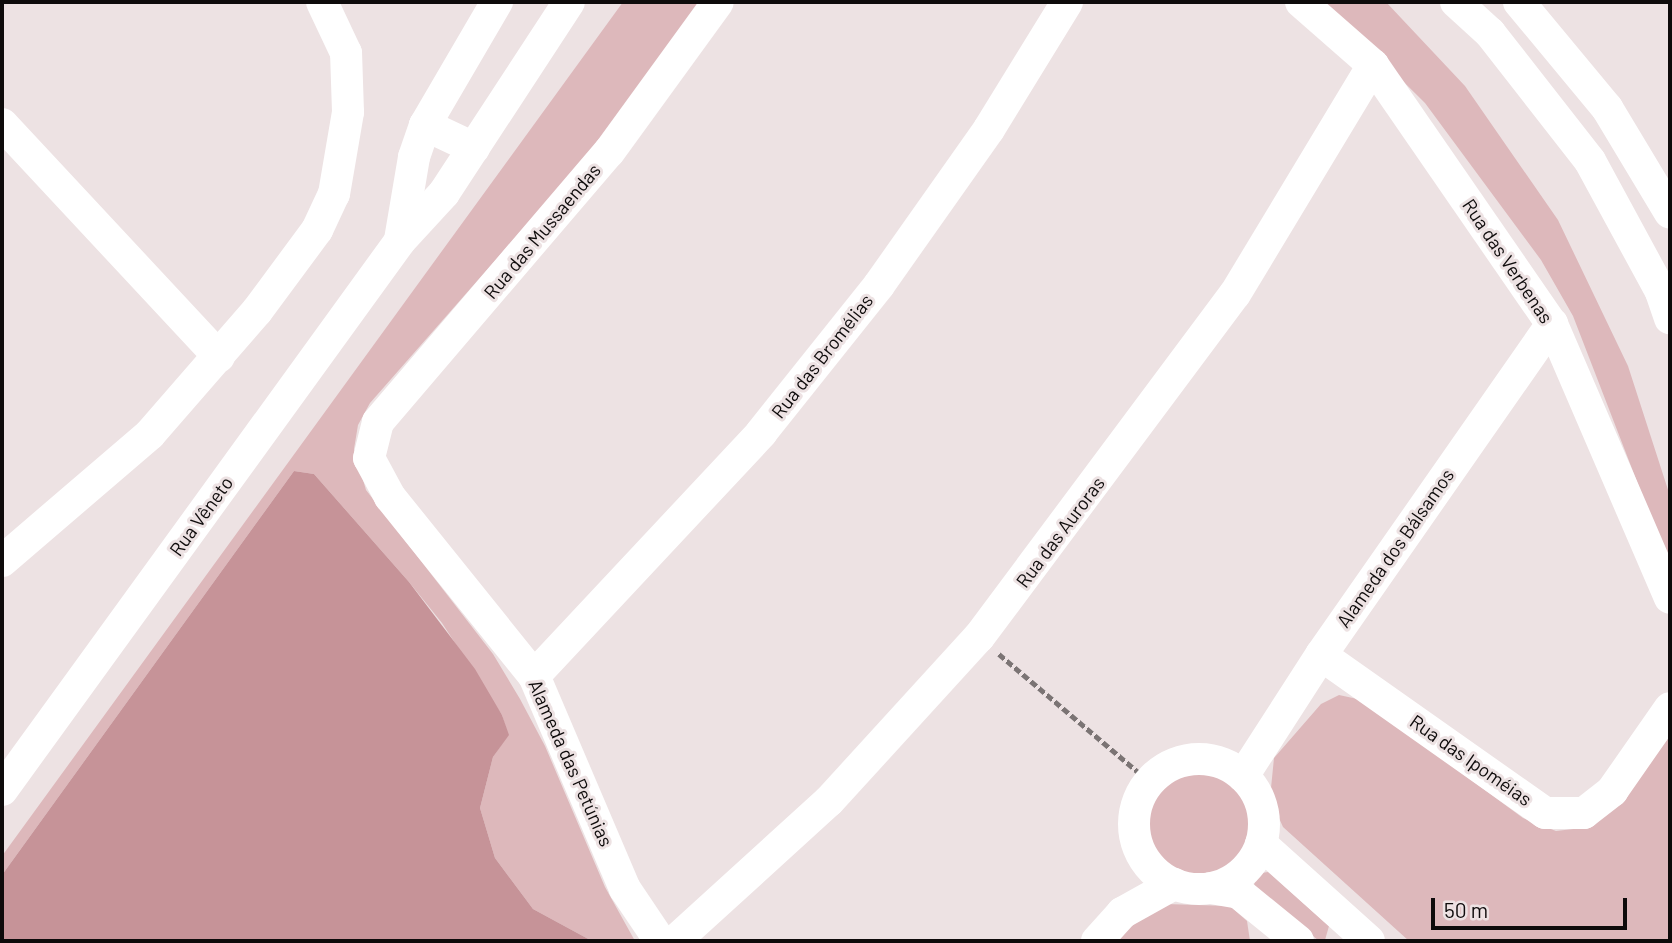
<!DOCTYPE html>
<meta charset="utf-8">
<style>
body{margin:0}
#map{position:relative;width:1672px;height:943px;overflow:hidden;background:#ede2e3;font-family:Barlow,sans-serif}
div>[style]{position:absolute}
.green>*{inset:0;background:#ddb8bb}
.round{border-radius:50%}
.forest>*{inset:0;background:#c69398}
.path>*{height:4.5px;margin-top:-2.25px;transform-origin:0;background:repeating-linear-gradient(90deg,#7b7474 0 7px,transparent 0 10.5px)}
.minor>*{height:32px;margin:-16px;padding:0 16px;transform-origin:16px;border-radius:16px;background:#fff}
.minor>.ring{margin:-16px;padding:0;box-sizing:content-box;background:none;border:32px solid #fff;border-radius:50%}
span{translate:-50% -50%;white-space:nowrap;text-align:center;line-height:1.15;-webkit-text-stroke:6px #ede2e3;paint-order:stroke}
.street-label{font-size:19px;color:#0e0b0b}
.frame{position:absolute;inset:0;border:4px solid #0e0b0b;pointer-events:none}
.scale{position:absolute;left:1431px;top:898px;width:196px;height:32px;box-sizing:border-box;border:4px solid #0e0b0b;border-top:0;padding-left:9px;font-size:21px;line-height:24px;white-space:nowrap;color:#0e0b0b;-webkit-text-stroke:5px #ede2e3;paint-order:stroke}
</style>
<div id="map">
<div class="green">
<div style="clip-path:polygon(623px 2px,700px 2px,593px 149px,370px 403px,358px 425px,354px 449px,366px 490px,493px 654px,520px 699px,545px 746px,605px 887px,635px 941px,592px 941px,533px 909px,495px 858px,480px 808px,493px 757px,508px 735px,502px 715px,442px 623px,409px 582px,314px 474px,294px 471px,2px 875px,2px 856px)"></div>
<div style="clip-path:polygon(1323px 2px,1386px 2px,1465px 86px,1558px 220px,1628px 366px,1670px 496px,1670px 567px,1573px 316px,1541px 260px,1425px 103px)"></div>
<div style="clip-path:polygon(1339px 695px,1362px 700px,1523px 818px,1556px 831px,1582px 828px,1670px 733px,1670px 941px,1409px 941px,1283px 827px,1270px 798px,1274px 758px,1321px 704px)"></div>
<div class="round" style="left:1148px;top:773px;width:102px;height:102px"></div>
<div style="clip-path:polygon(1268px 872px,1329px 926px,1325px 940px,1319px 941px,1254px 886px,1256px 874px)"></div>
<div style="clip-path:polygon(1165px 904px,1230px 906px,1247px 921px,1250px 941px,1113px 941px,1136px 914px)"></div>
</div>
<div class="forest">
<div style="clip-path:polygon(294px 471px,314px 474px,409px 582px,475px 669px,502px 715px,509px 735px,493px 757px,480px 808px,495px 858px,533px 909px,592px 941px,2px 941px,2px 875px)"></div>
</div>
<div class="path">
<div style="left:999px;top:654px;width:197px;rotate:40.3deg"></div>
</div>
<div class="minor">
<div style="left:1301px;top:2px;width:96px;rotate:41.2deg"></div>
<div style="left:1373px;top:65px;width:315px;rotate:55.4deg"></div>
<div style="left:1552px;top:324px;width:298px;rotate:66.7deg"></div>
<div style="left:1456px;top:2px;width:46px;rotate:42.4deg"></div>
<div style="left:1490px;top:33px;width:162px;rotate:52deg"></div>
<div style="left:1590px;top:161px;width:149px;rotate:61.5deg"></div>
<div style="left:1661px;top:292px;width:28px;rotate:71deg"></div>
<div style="left:1519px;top:2px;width:138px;rotate:50.3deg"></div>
<div style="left:1607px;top:108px;width:122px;rotate:59deg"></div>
<div style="left:2px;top:124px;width:318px;rotate:47deg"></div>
<div style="left:425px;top:125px;width:54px;rotate:25.1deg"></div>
<div style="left:400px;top:240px;width:84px;rotate:-80.4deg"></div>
<div style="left:414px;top:157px;width:34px;rotate:-71deg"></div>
<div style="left:425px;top:125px;width:143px;rotate:-59.7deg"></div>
<div style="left:2px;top:561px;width:195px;rotate:-40.6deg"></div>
<div style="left:150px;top:434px;width:163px;rotate:-49deg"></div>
<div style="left:257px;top:311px;width:101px;rotate:-53.5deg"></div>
<div style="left:317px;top:230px;width:40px;rotate:-65deg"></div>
<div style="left:334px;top:194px;width:83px;rotate:-80.3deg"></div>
<div style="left:348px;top:112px;width:59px;rotate:-91.9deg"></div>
<div style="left:346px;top:53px;width:56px;rotate:-115.2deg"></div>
<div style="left:1321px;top:655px;width:274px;rotate:35.2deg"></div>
<div style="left:1545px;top:813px;width:39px"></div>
<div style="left:1584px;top:813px;width:36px;rotate:-38deg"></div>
<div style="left:1612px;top:791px;width:101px;rotate:-55.1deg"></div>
<div style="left:534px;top:676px;width:333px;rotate:-46.9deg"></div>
<div style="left:761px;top:433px;width:189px;rotate:-51.4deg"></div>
<div style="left:879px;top:285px;width:191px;rotate:-54.8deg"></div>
<div style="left:989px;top:129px;width:149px;rotate:-58.4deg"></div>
<div class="ring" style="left:1134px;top:759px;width:98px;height:98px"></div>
<div style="left:1243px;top:776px;width:144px;rotate:-57.2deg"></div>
<div style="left:1321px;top:655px;width:404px;rotate:-55.1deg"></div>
<div style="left:2px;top:790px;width:678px;rotate:-54.06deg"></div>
<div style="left:400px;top:241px;width:65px;rotate:-47.5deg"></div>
<div style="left:444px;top:193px;width:228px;rotate:-56.8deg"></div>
<div style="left:1261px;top:844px;width:145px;rotate:41.9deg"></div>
<div style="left:1211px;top:888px;width:28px;rotate:10deg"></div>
<div style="left:1239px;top:893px;width:76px;rotate:39.1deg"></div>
<div style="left:660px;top:941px;width:63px;rotate:-123.9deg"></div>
<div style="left:625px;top:889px;width:232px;rotate:-113.1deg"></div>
<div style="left:534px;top:676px;width:230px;rotate:-128.8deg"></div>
<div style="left:390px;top:497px;width:44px;rotate:-118.3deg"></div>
<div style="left:369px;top:458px;width:37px;rotate:-76deg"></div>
<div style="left:378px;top:422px;width:355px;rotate:-49.5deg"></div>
<div style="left:609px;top:152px;width:185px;rotate:-54deg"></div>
<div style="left:675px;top:941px;width:208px;rotate:-42.3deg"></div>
<div style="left:829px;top:801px;width:222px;rotate:-47.6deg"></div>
<div style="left:979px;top:637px;width:428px;rotate:-53.3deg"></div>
<div style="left:1235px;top:294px;width:267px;rotate:-58.9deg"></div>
<div style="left:1097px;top:941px;width:38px;rotate:-48deg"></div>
<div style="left:1122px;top:913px;width:60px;rotate:-29.1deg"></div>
</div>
<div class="street-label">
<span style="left:542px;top:231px;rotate:-50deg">Rua das Mussaendas</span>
<span style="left:1508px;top:261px;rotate:56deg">Rua das Verbenas</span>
<span style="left:822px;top:356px;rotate:-52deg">Rua das Bromélias</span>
<span style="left:201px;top:516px;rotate:-54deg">Rua Vêneto</span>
<span style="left:1060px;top:532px;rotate:-53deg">Rua das Auroras</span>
<span style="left:1395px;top:548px;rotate:-55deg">Alameda dos Bálsamos</span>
<span style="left:1471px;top:760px;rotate:35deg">Rua das Ipoméias</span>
<span style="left:571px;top:763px;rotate:66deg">Alameda das Petúnias</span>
</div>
<div class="frame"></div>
<div class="scale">50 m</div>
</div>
